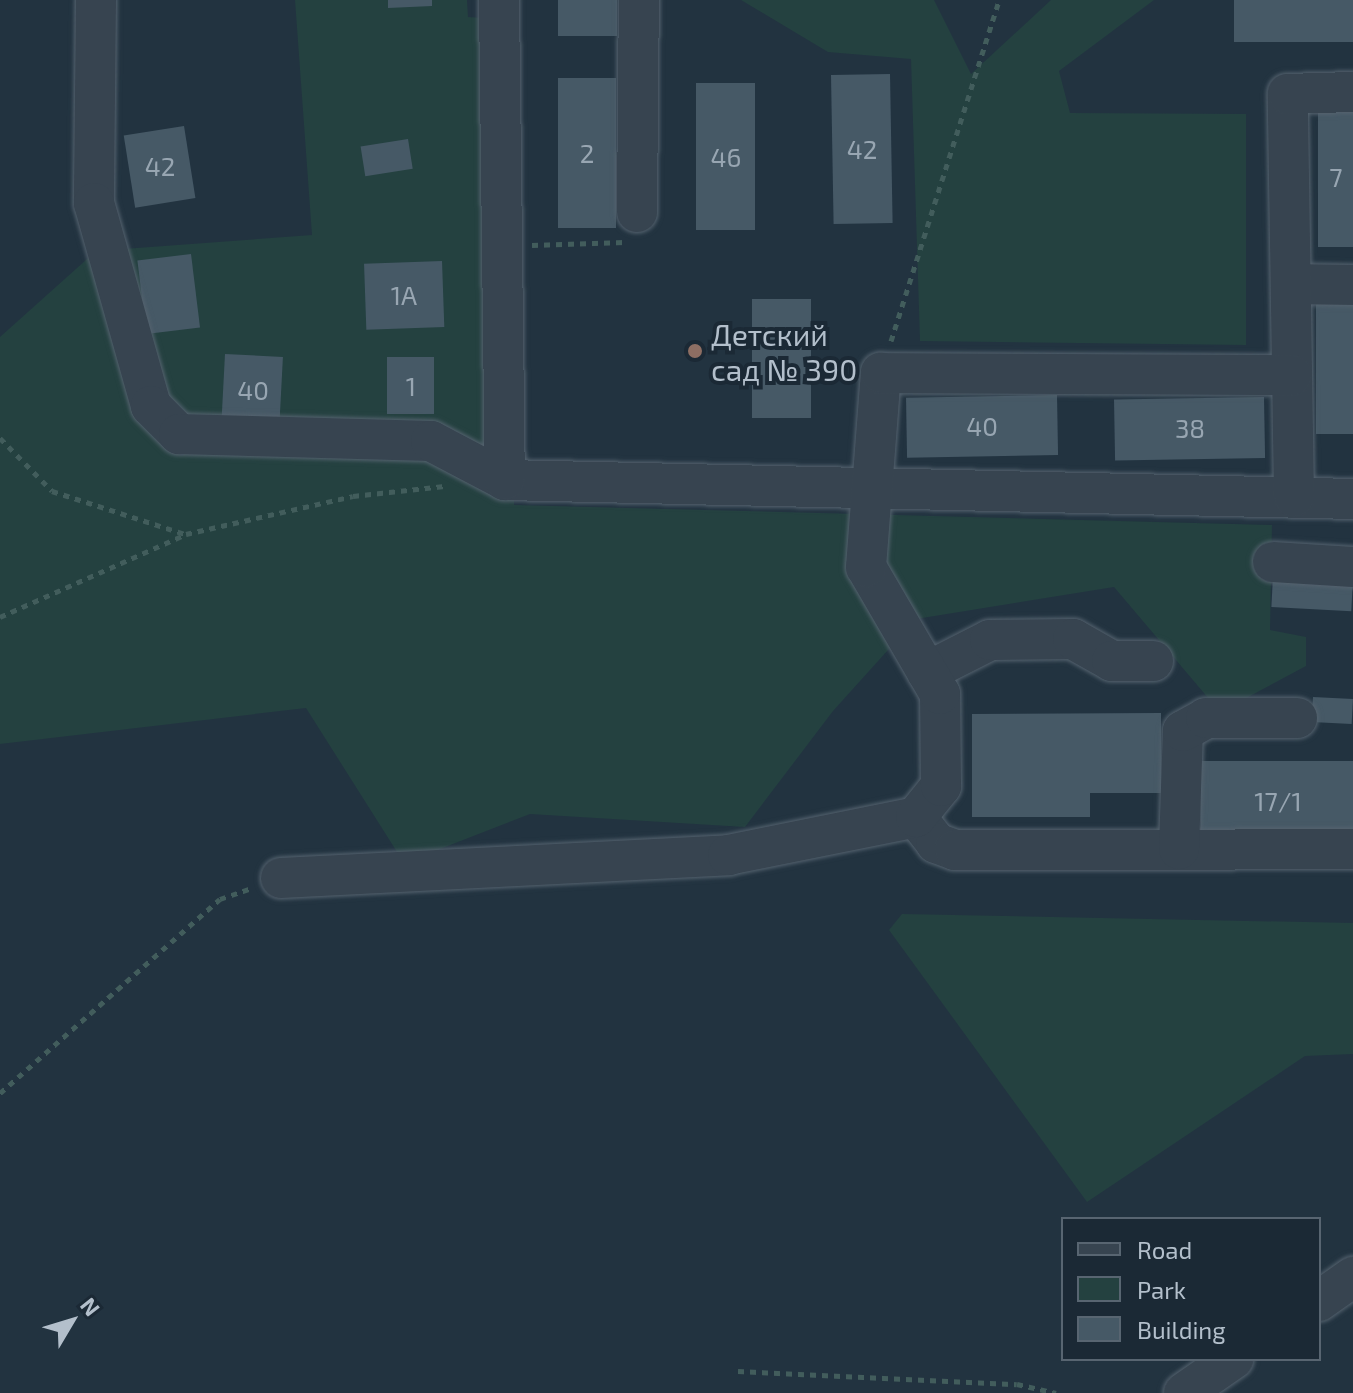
<!DOCTYPE html>
<html>
<head>
<meta charset="utf-8">
<style>
  body { margin:0 }
  #map { position:relative; width:1353px; height:1393px; overflow:hidden; background:#223340; font-family:"Exo 2",sans-serif }
  div>[style] { position:absolute }
  [style*='--x'] { left:calc(var(--x)*1px); top:calc(var(--y)*1px); width:calc(var(--w)*1px); rotate:calc(var(--a)*1deg) }
  .green>* { inset:0; background:#244140 }
  .building>* { inset:0; background:#465966; transform-origin:0 0 }
  .path>* { height:5px; margin-top:-2.5px; transform-origin:0; background:repeating-linear-gradient(90deg,#425d5c 0 6px,transparent 0 12px) }
  .roads { filter:drop-shadow(0 0 2px #54626e) drop-shadow(0 0 2px #54626e) }
  .minor>* { height:40px; margin:-20px; padding:0 20px; transform-origin:20px; border-radius:20px; background:#374450 }
  .dots>* { width:22px; height:22px; translate:-50% -50%; box-sizing:border-box; border:4px solid #1b2935; border-radius:50% }
  span { translate:-50% -50%; white-space:nowrap; text-align:center; line-height:1.15; -webkit-text-stroke:8px #1b2935; paint-order:stroke }
  .number-label { font-size:26px; color:#98a6b2 }
  .number-label span { -webkit-text-stroke-width:0 }
  .poi-label { font-size:30px; color:#b3bfcb }
  .left { translate:0 -50%; text-align:left }
  .legend { position:absolute; left:1061px; top:1217px; width:260px; height:144px; box-sizing:border-box; background:#1b2935; border:2px solid #586571; margin:0; padding:10px 14px; list-style:none; font-size:24px; color:#b3bfcb }
  .legend li { display:flex; align-items:center; gap:16px; height:40px }
  .legend b { width:40px; border:2px solid #586571 }
  .north { position:absolute; left:32px; top:1281px; width:80px; height:80px; -webkit-text-stroke:6px #1b2935; paint-order:stroke; rotate:52deg; font-size:22px; font-weight:700; line-height:32px; text-align:center; color:#b3bfcb }
  .north::after { content:''; display:block; margin:auto; width:28px; height:36px; background:#b3bfcb; clip-path:polygon(50% 0,100% 100%,50% 72%,0 100%) }
</style>
</head>
<body>
<div id="map">
  <div class="green">
    <div style="clip-path:polygon(295px 0,467px 0,468px 17px,516px 20px,514px 505px,1272px 525px,1270px 630px,1306px 637px,1306px 666px,1220px 712px,1114px 587px,916px 619px,833px 711px,745px 827px,530px 814px,404px 863px,306px 708px,0 744px,0 337px,96px 251px,312px 235px)"></div>
    <div style="clip-path:polygon(741px 0,934px 0,971px 74px,1051px 0,1154px 0,1059px 71px,1070px 113px,1246px 114px,1246px 345px,920px 341px,911px 59px,828px 52px)"></div>
    <div style="clip-path:polygon(902px 914px,1353px 923px,1353px 1054px,1305px 1056px,1087px 1202px,889px 930px)"></div>
  </div>
  <div class="building">
    <div style="clip-path:polygon(388px 0,432px 0,432px 6px,388px 8px)"></div>
    <div style="left:558px;top:0;width:59px;height:36px"></div>
    <div style="left:1234px;top:0;width:119px;height:42px"></div>
    <div style="left:890px;top:74px;width:149px;height:59px;rotate:89deg"></div>
    <div style="left:558px;top:78px;width:58px;height:150px"></div>
    <div style="left:696px;top:83px;width:59px;height:147px"></div>
    <div style="left:1318px;top:108px;width:35px;height:139px"></div>
    <div style="left:184px;top:126px;width:73px;height:61px;rotate:81deg"></div>
    <div style="left:408px;top:139px;width:30px;height:48px;rotate:81deg"></div>
    <div style="left:191px;top:254px;width:74px;height:54px;rotate:83deg"></div>
    <div style="left:442px;top:261px;width:66px;height:78px;rotate:88deg"></div>
    <div style="left:1316px;top:292px;width:37px;height:142px"></div>
    <div style="left:752px;top:299px;width:59px;height:119px"></div>
    <div style="left:225px;top:354px;width:58px;height:68px;rotate:3deg"></div>
    <div style="left:387px;top:357px;width:47px;height:57px"></div>
    <div style="left:1057px;top:395px;width:60px;height:151px;rotate:89deg"></div>
    <div style="left:1264px;top:397px;width:61px;height:150px;rotate:89deg"></div>
    <div style="left:1273px;top:576px;width:80px;height:31px;rotate:3deg"></div>
    <div style="left:1313px;top:697px;width:40px;height:25px;rotate:3deg"></div>
    <div style="clip-path:polygon(1161px 713px,1161px 793px,1090px 793px,1090px 817px,972px 817px,972px 714px)"></div>
    <div style="left:1353px;top:761px;width:70px;height:152px;rotate:90deg"></div>
  </div>
  <div class="path">
    <div style="--x:532;--y:245;--w:93;--a:-1.8"></div>
    <div style="--x:891;--y:341;--w:358;--a:-72.4"></div>
    <div style="--x:0;--y:438;--w:74;--a:45.5"></div>
    <div style="--x:52;--y:491;--w:140;--a:17.9"></div>
    <div style="--x:0;--y:617;--w:204;--a:-24"></div>
    <div style="--x:186;--y:534;--w:171;--a:-12.8"></div>
    <div style="--x:353;--y:496;--w:92;--a:-6.3"></div>
    <div style="--x:0;--y:1093;--w:293;--a:-41.4"></div>
    <div style="--x:220;--y:899;--w:34;--a:-19"></div>
    <div style="--x:738;--y:1371;--w:279;--a:2.7"></div>
    <div style="--x:1017;--y:1384;--w:40;--a:13"></div>
  </div>
  <div class="roads">
    <div class="minor">
      <div style="--x:96;--y:0;--w:203;--a:90.6"></div>
      <div style="--x:94;--y:203;--w:211;--a:74.3"></div>
      <div style="--x:151;--y:406;--w:40;--a:45"></div>
      <div style="--x:179;--y:434;--w:252;--a:1.6"></div>
      <div style="--x:431;--y:441;--w:84;--a:27.8"></div>
      <div style="--x:505;--y:480;--w:848;--a:1.28"></div>
      <div style="--x:499;--y:0;--w:480;--a:89.3"></div>
      <div style="--x:637;--y:212;--w:212;--a:-89.5"></div>
      <div style="--x:1291;--y:284;--w:62;--a:0.9"></div>
      <div style="--x:1294;--y:497;--w:403;--a:-90.9"></div>
      <div style="--x:1288;--y:94;--w:65;--a:-1.8"></div>
      <div style="--x:1273;--y:562;--w:80;--a:3.6"></div>
      <div style="--x:927;--y:672;--w:71;--a:-26.9"></div>
      <div style="--x:990;--y:640;--w:83;--a:-0.7"></div>
      <div style="--x:1073;--y:639;--w:45;--a:29.4"></div>
      <div style="--x:1112;--y:661;--w:41;--a:0"></div>
      <div style="--x:916;--y:817;--w:33;--a:52"></div>
      <div style="--x:936;--y:843;--w:20;--a:20"></div>
      <div style="--x:955;--y:850;--w:398;--a:-0.1"></div>
      <div style="--x:1179;--y:849;--w:118;--a:-88.1"></div>
      <div style="--x:1183;--y:731;--w:26;--a:-29"></div>
      <div style="--x:1206;--y:718;--w:91;--a:0"></div>
      <div style="--x:281;--y:878;--w:448;--a:-2.9"></div>
      <div style="--x:728;--y:855;--w:192;--a:-11.4"></div>
      <div style="--x:916;--y:817;--w:40;--a:-51"></div>
      <div style="--x:941;--y:786;--w:92;--a:-90.6"></div>
      <div style="--x:940;--y:694;--w:147;--a:-120.2"></div>
      <div style="--x:866;--y:567;--w:195;--a:-85.6"></div>
      <div style="--x:881;--y:373;--w:411;--a:0.3"></div>
      <div style="--x:1319;--y:1301;--w:42;--a:-35.2"></div>
      <div style="--x:1184;--y:1393;--w:60;--a:-34.8"></div>
    </div>
  </div>
  <div class="dots">
    <div style="left:695px;top:351px;background:#8d6e63"></div>
  </div>
  <div class="number-label">
    <span style="left:862px;top:149px">42</span>
    <span style="left:587px;top:153px">2</span>
    <span style="left:726px;top:157px">46</span>
    <span style="left:160px;top:166px">42</span>
    <span style="left:1336px;top:177px">7</span>
    <span style="left:404px;top:295px">1А</span>
    <span style="left:411px;top:386px">1</span>
    <span style="left:253px;top:390px">40</span>
    <span style="left:982px;top:426px">40</span>
    <span style="left:1190px;top:428px">38</span>
    <span style="left:1278px;top:801px">17/1</span>
  </div>
  <div class="poi-label">
    <span class="left" style="left:711px;top:351px">Детский<br>сад № 390</span>
  </div>
  <ul class="legend">
  <li><b style="height:10px;background:#374450"></b>Road</li>
  <li><b style="height:22px;background:#244140"></b>Park</li>
  <li><b style="height:22px;background:#465966"></b>Building</li>
  </ul>
  <div class="north">N</div>
</div>
</body>
</html>
